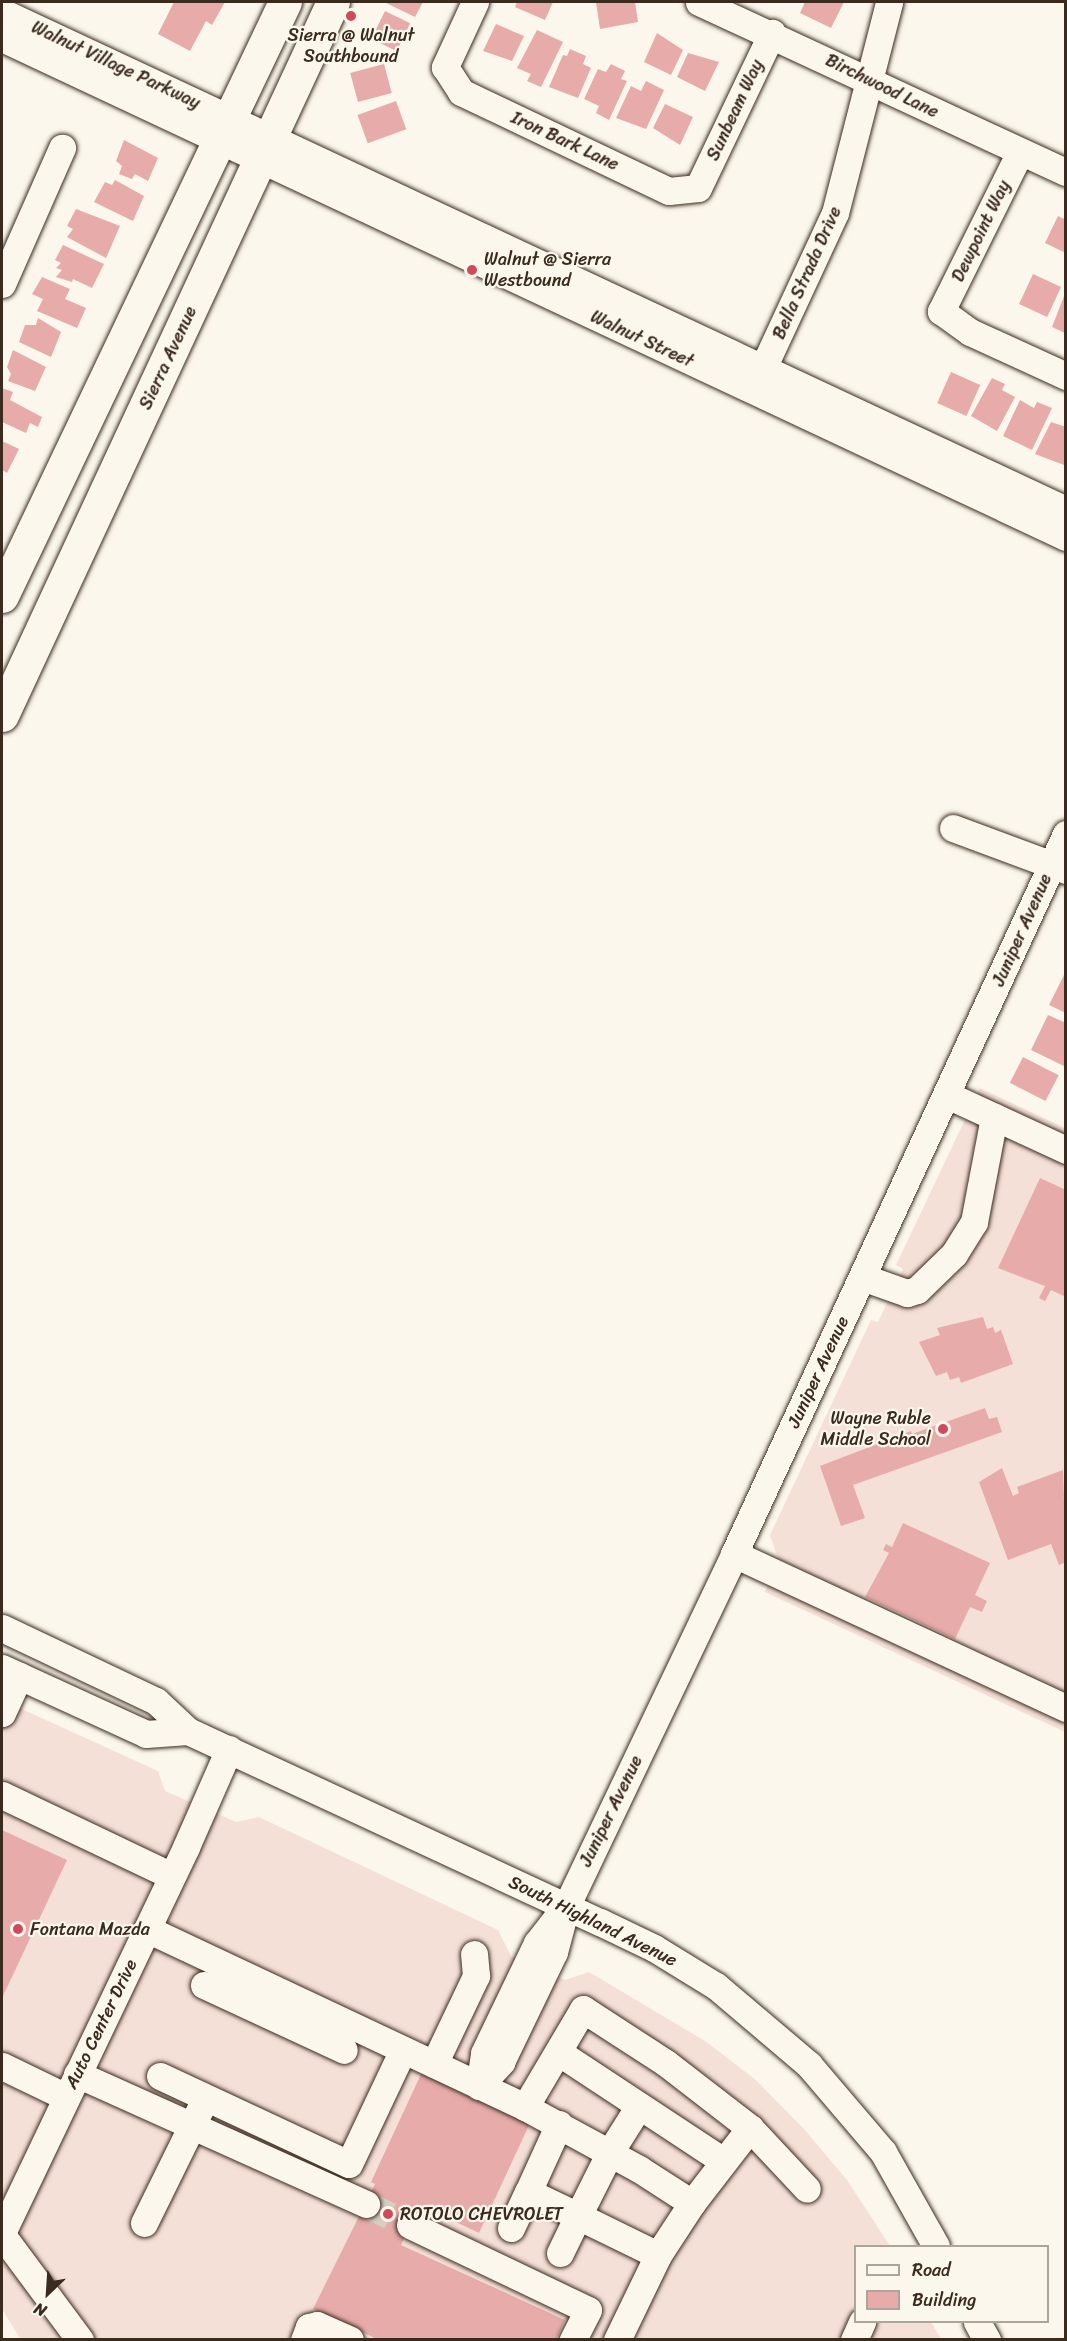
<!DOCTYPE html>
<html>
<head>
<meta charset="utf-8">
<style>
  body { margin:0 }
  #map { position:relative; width:1067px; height:2341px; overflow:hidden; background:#fbf7ec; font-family:Sriracha,sans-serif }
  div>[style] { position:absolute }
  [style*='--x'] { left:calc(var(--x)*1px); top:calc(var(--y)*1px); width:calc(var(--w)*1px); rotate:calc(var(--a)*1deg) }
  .built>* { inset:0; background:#f5e0d8 }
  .building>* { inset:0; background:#e7abaa; transform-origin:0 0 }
  .minor-tunnel>* { height:27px; margin-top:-13.5px; transform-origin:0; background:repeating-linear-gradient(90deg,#d5cec3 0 27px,transparent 0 41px) }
  .roads { filter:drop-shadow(0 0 2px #3b2a1e) drop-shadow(0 0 2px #3b2a1e) }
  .minor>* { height:27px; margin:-13.5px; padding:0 13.5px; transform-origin:13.5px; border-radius:13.5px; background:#fbf7ec }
  .major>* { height:33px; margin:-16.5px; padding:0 16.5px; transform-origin:16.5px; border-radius:16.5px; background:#fbf7ec }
  .dots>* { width:16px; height:16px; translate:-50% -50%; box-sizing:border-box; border:3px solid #fbf7ec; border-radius:50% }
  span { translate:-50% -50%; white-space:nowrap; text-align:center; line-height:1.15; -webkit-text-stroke:4.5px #fbf7ec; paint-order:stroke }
  .poi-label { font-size:18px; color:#3b2a1e }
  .left { translate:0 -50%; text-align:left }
  .right { translate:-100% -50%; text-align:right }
  .street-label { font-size:18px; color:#3b2a1e }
  .frame { position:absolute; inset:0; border:3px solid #3b2a1e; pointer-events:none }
  .legend { position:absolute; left:854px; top:2245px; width:195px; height:78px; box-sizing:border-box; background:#fbf7ec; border:2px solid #aea59a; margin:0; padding:8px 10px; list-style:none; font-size:18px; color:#3b2a1e }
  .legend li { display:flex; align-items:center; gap:12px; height:30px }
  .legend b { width:30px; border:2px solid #aea59a }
  .north { position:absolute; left:18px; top:2263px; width:60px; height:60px; -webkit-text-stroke:4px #fbf7ec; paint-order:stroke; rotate:205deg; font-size:16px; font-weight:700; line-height:24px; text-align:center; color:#3b2a1e }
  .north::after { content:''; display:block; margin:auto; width:21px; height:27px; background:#3b2a1e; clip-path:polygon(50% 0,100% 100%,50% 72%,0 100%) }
</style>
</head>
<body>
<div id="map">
  <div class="built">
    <div style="clip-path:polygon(980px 1088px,1065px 1128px,1065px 1732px,765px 1592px,779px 1562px,770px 1535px,871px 1320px,878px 1322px,903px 1269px,896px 1265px)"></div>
    <div style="clip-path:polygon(2px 1700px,158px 1771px,165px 1791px,236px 1822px,259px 1817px,498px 1930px,511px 1956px,565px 1980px,589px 1972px,705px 2041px,756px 2080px,804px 2129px,847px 2180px,890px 2246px,856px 2246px,856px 2322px,931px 2322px,941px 2339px,21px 2340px,2px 2309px)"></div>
  </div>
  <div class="building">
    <div style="clip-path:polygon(174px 2px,225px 2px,212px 25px,206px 21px,190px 51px,158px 34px)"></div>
    <div style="clip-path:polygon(384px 2px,423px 2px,415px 17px)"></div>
    <div style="clip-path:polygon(517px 2px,553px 2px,545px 20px,515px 7px)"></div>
    <div style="clip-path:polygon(596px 2px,635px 2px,638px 22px,600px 29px)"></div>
    <div style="clip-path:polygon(805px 2px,844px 2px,831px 28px,800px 13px)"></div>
    <div style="left:385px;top:11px;width:28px;height:31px;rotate:26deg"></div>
    <div style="clip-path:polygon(496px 24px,524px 36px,512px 61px,483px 51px)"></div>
    <div style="clip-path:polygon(537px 30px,563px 42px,541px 87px,527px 81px,531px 74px,517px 68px)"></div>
    <div style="clip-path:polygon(657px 33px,683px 50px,671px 75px,644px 62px)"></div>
    <div style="clip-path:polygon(570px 49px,586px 56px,583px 64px,591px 68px,578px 98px,549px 87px,563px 55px,567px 56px)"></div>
    <div style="clip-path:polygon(688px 53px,719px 62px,705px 91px,677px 77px)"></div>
    <div style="left:384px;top:64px;width:30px;height:35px;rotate:75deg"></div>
    <div style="clip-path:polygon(611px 64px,625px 71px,621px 79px,627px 81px,609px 120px,596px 113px,599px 106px,584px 99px,598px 69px,606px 72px)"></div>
    <div style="clip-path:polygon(646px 81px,664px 90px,646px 129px,616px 118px,631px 86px,641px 91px)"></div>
    <div style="left:396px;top:101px;width:30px;height:41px;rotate:70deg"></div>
    <div style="clip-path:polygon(665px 104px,693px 117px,680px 145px,653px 128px)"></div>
    <div style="clip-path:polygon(124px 140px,158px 158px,148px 181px,135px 174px,132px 179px,119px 174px,122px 166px,116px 161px)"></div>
    <div style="clip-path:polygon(115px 180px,144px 196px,133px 221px,94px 202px,105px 182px,112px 185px)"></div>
    <div style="clip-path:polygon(76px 209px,120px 226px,106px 258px,67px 237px,73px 229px,67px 226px)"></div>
    <div style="clip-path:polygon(1058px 216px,1066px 220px,1066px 253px,1045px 243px)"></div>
    <div style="clip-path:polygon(63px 245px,104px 264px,92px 288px,73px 279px,72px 282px,56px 277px,62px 270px,56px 268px,61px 263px,55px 260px)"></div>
    <div style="left:1033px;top:274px;width:31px;height:33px;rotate:25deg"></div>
    <div style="clip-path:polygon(42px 277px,70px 289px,65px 299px,86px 308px,77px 328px,37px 311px,43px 299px,32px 294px)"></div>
    <div style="clip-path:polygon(1066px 291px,1066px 331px,1065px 333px,1052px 327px)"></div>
    <div style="clip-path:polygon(38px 318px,61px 332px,51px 357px,19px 342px,25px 325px,36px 325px)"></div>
    <div style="clip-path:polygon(13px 350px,46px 367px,35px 391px,8px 381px,11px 374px,7px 367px)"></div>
    <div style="left:951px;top:372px;width:32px;height:34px;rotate:24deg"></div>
    <div style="clip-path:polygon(992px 378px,1005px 384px,1002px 390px,1015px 397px,997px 431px,971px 416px)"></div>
    <div style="clip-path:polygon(2px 388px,13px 392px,10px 400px,42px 417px,38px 427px,30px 423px,26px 433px,2px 422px)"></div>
    <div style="clip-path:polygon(1020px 400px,1034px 408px,1037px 402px,1052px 408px,1032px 450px,1003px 436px)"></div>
    <div style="clip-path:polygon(1051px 422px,1066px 427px,1064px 465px,1035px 454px)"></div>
    <div style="clip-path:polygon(2px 441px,19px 449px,7px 473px,2px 470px)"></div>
    <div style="clip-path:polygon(1066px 971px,1066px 1013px,1049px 1005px)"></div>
    <div style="clip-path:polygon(1048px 1015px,1066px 1023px,1066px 1067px,1031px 1050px)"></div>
    <div style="left:1023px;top:1057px;width:40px;height:29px;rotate:27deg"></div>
    <div style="clip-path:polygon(1040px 1178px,1066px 1190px,1066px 1297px,1051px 1290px,1045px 1301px,1039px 1298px,1045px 1286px,998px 1268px)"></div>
    <div style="clip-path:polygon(983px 1317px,987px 1329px,993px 1327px,995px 1333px,1001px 1330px,1013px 1364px,961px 1383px,959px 1377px,950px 1380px,947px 1372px,936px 1376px,919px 1342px,940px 1335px,937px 1328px)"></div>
    <div style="clip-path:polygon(985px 1408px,989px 1419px,997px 1417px,1002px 1432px,853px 1485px,865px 1518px,841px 1526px,820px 1466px,911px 1431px,912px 1434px)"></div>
    <div style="clip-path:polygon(1002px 1468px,1013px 1496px,1019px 1493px,1017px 1487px,1063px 1470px,1066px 1562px,1059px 1565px,1051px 1544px,1008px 1560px,979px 1482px)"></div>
    <div style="clip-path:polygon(903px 1523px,990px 1563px,975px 1595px,987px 1601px,982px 1612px,970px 1607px,955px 1639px,865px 1597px,889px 1553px,883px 1550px,886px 1544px,892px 1547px)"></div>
    <div style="clip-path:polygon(2px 1830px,67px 1860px,2px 1998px)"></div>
    <div style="clip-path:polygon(422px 2072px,530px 2123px,479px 2233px,420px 2205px,401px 2245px,565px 2320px,556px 2340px,379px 2340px,313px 2309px,375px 2184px,371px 2182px)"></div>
  </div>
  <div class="minor-tunnel">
    <div style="--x:366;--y:2204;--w:49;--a:25.5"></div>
  </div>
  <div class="roads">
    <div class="minor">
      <div style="--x:475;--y:2;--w:72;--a:114.8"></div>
      <div style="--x:445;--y:67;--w:30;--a:57"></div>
      <div style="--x:461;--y:92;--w:230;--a:25.5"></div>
      <div style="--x:669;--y:191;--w:29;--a:-6"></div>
      <div style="--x:698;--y:188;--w:172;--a:-64.5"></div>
      <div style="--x:699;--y:2;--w:404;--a:24.9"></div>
      <div style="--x:2;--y:12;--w:1175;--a:25.08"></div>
      <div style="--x:2;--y:38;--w:1175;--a:25.13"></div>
      <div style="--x:1020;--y:152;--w:178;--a:116.4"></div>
      <div style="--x:941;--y:311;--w:36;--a:36"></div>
      <div style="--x:970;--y:332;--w:106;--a:24.6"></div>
      <div style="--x:2;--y:284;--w:149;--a:-66.2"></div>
      <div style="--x:763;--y:368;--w:171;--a:-65.1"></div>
      <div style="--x:835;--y:213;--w:218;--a:-75.6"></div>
      <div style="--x:953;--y:828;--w:121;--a:20.4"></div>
      <div style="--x:947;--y:1095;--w:131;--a:24.8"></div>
      <div style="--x:862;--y:1277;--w:48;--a:19.6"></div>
      <div style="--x:907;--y:1293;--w:10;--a:-17"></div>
      <div style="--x:917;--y:1290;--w:52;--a:-44.2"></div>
      <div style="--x:954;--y:1254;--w:38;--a:-58"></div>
      <div style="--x:974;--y:1222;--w:107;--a:-79.2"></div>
      <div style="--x:734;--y:1554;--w:366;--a:24.9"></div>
      <div style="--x:2;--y:1628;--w:170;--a:25.4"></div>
      <div style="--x:156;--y:1701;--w:44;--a:43.2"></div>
      <div style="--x:188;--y:1731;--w:454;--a:24.9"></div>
      <div style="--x:600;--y:1922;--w:60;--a:25.7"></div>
      <div style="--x:654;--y:1948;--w:73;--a:31.5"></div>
      <div style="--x:716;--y:1986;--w:122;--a:40.3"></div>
      <div style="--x:809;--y:2065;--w:114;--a:49.6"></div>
      <div style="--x:883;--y:2152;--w:108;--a:60.6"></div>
      <div style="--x:2;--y:1668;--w:158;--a:24.6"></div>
      <div style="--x:146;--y:1734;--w:42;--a:-4.1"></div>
      <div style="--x:2;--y:1713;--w:41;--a:-65.3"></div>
      <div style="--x:2;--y:1795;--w:188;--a:25.5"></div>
      <div style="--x:147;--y:1929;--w:418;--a:25.2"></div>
      <div style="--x:525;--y:2107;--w:130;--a:28.5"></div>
      <div style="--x:639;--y:2169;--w:63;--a:32.7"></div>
      <div style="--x:692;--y:2203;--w:95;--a:-52.3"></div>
      <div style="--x:750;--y:2128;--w:106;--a:-142.3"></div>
      <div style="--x:666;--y:2063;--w:99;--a:-147"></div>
      <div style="--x:583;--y:2009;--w:114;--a:120.6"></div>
      <div style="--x:204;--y:1985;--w:154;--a:24.9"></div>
      <div style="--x:558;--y:2052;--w:198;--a:33.4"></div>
      <div style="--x:434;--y:2064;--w:98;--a:-64.5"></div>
      <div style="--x:476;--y:1976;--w:22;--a:-95"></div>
      <div style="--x:2;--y:2066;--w:71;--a:25.8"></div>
      <div style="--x:77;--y:2074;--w:317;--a:24.2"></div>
      <div style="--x:160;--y:2076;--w:208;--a:25"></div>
      <div style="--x:349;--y:2164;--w:126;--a:-64.7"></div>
      <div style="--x:479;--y:2086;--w:33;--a:-47"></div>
      <div style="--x:501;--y:2062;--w:122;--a:-64.3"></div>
      <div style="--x:554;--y:1952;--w:47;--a:-75.1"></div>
      <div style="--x:566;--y:1907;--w:391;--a:-64.5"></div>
      <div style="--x:734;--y:1554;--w:793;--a:-65.25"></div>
      <div style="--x:479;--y:2086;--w:33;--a:-81"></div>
      <div style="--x:484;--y:2053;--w:122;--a:-64.3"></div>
      <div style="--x:537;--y:1943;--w:36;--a:-52"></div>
      <div style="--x:559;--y:2124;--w:75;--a:114.5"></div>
      <div style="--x:528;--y:2192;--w:55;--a:25.6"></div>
      <div style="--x:578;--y:2216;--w:72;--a:-63.4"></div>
      <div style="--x:610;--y:2152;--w:54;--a:-57.8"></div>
      <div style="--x:750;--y:2128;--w:83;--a:46.9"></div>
      <div style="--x:144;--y:2223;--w:127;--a:-63.8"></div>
      <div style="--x:410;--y:2225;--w:197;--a:25.5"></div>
      <div style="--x:588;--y:2310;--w:34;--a:117"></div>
      <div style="--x:511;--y:2228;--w:40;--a:-65"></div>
      <div style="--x:2;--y:2233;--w:428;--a:-64.5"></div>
      <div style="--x:186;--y:1847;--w:107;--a:-66.3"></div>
      <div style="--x:2;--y:2235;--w:131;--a:53.4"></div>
      <div style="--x:560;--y:2253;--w:41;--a:-64.1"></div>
      <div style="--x:578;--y:2216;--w:89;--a:26"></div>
      <div style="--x:977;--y:2322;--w:21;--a:61"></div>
      <div style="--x:304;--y:2340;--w:14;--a:-69"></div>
      <div style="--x:309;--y:2327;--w:8;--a:-14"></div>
      <div style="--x:317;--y:2325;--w:36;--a:24"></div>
      <div style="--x:617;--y:2340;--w:94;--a:-64.2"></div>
      <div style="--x:658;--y:2255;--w:62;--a:-56.8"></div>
      <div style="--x:854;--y:2340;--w:20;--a:-66"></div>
    </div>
    <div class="major">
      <div style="--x:2;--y:596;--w:658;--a:-64.53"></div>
      <div style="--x:2;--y:715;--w:786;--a:-65.1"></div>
    </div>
  </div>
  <div class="dots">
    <div style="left:351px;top:16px;background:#d1495b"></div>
    <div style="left:472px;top:270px;background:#d1495b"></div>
    <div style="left:943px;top:1429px;background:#d1495b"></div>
    <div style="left:18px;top:1929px;background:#d1495b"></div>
    <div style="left:388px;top:2214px;background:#d1495b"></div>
  </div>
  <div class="poi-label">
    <span style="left:351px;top:46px">Sierra @ Walnut<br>Southbound</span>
    <span class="left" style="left:484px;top:270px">Walnut @ Sierra<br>Westbound</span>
    <span class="right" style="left:931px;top:1429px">Wayne Ruble<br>Middle School</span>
    <span class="left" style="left:30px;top:1929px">Fontana Mazda</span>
    <span class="left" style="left:400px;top:2214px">ROTOLO CHEVROLET</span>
  </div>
  <div class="street-label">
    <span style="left:116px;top:65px;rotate:25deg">Walnut Village Parkway</span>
    <span style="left:882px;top:86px;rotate:26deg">Birchwood Lane</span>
    <span style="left:735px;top:110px;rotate:-65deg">Sunbeam Way</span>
    <span style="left:565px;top:141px;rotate:25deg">Iron Bark Lane</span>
    <span style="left:981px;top:231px;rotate:-64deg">Dewpoint Way</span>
    <span style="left:807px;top:273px;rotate:-66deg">Bella Strada Drive</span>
    <span style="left:642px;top:339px;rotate:25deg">Walnut Street</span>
    <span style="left:168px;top:358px;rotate:-65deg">Sierra Avenue</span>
    <span style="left:1022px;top:930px;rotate:-66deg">Juniper Avenue</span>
    <span style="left:818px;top:1372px;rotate:-65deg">Juniper Avenue</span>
    <span style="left:611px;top:1811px;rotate:-64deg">Juniper Avenue</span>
    <span style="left:593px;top:1921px;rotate:26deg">South Highland Avenue</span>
    <span style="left:101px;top:2024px;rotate:-64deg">Auto Center Drive</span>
  </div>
  <div class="frame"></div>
  <ul class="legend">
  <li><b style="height:8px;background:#fbf7ec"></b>Road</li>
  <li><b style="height:16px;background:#e7abaa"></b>Building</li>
  </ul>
  <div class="north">N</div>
</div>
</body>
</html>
